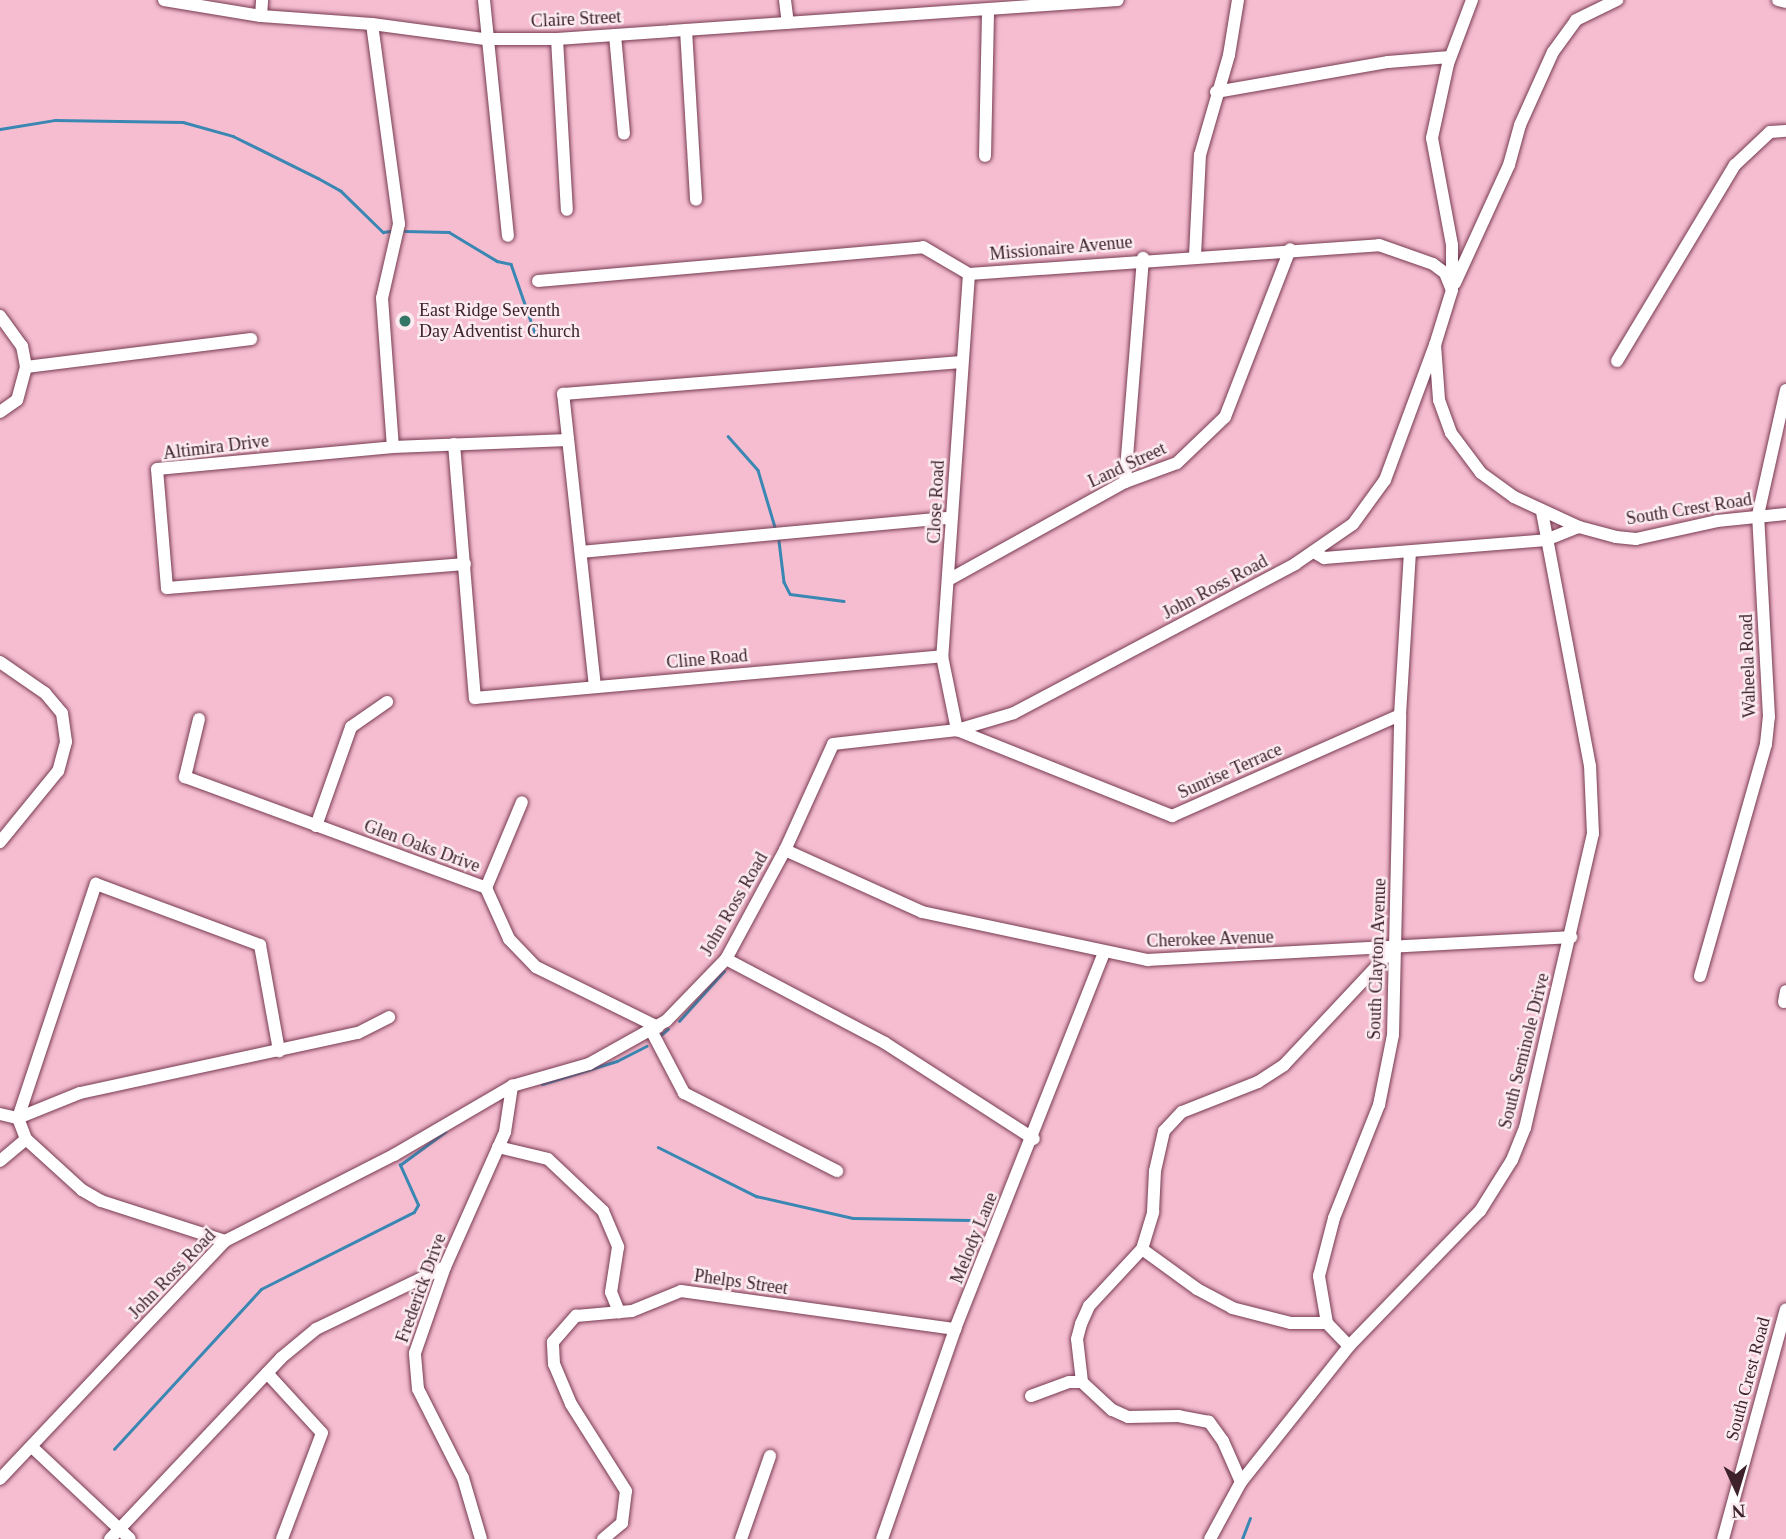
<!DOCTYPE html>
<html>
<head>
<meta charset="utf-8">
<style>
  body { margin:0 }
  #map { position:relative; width:1786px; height:1539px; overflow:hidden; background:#f6bdd0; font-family:Georgia,serif }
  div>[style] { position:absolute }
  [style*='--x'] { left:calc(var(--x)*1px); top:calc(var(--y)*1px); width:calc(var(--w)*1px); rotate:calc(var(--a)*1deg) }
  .stream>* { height:2.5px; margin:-1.25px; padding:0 1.25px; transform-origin:1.25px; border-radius:1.25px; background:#3a87b3 }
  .roads { filter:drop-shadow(0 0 2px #773b53) drop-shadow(0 0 2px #773b53) }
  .minor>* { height:12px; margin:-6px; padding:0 6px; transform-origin:6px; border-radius:6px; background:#fff }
  .dots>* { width:19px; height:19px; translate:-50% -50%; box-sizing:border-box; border:4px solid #fbebf0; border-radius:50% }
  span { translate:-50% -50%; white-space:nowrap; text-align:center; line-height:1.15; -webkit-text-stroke:5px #fbebf0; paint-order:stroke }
  .street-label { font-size:18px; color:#3d222c }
  .poi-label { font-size:18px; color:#3d222c }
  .left { translate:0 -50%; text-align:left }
  .north { position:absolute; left:1702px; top:1455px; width:70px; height:70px; -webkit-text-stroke:5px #fbebf0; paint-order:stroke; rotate:176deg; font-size:19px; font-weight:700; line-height:28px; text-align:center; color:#3d222c }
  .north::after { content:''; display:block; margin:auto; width:24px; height:32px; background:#3d222c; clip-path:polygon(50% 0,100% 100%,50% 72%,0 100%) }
</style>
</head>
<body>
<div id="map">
  <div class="stream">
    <div style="--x:0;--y:129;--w:56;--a:-9.3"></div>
    <div style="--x:55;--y:120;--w:128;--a:0.9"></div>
    <div style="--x:183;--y:122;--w:52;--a:15.6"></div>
    <div style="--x:233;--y:136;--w:95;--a:26.3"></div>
    <div style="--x:318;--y:178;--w:26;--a:29"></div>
    <div style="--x:341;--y:191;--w:59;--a:44.3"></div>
    <div style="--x:383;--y:232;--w:7;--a:-8"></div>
    <div style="--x:405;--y:231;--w:44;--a:1.3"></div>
    <div style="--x:449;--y:232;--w:56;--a:31.1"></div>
    <div style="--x:497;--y:261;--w:14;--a:12"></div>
    <div style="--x:511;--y:264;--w:73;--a:70.8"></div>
    <div style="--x:535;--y:333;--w:23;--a:2"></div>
    <div style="--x:728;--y:436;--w:45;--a:48.6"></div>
    <div style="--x:758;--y:470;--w:59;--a:73.4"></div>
    <div style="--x:779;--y:541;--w:41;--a:83"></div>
    <div style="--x:784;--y:582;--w:13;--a:63"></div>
    <div style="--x:790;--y:594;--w:54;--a:7.4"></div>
    <div style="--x:679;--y:1021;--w:67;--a:-48"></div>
    <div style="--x:661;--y:1035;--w:9;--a:-41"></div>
    <div style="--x:542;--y:1084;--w:78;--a:-17"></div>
    <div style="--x:617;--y:1061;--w:33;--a:-27"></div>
    <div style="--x:658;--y:1147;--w:110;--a:26.6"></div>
    <div style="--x:756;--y:1196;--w:99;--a:12.8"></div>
    <div style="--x:853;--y:1218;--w:117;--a:1"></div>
    <div style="--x:114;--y:1449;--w:217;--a:-47.4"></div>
    <div style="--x:261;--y:1289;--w:171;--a:-26.7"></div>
    <div style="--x:414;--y:1212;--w:8;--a:-60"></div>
    <div style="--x:418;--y:1205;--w:44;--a:-114.2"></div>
    <div style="--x:400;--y:1165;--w:56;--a:-36.3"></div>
    <div style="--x:1242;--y:1539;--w:22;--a:-69"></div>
  </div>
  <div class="roads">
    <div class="minor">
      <div style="--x:164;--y:0;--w:98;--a:9.4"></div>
      <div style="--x:261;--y:16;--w:111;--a:4.1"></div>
      <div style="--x:372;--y:24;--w:114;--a:7.6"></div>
      <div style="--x:485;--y:39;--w:72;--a:0"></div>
      <div style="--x:557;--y:39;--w:562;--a:-3.98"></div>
      <div style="--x:484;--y:0;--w:237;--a:84.2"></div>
      <div style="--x:785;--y:0;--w:23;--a:83"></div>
      <div style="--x:1472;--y:0;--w:68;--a:110.6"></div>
      <div style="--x:1448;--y:64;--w:76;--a:102.2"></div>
      <div style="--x:1432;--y:138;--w:109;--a:79.4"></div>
      <div style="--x:1452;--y:245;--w:45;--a:90"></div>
      <div style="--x:1452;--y:290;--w:58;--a:107.2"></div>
      <div style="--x:1435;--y:345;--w:55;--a:85.8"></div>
      <div style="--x:1439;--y:400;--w:35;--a:70"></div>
      <div style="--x:1451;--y:433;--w:50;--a:53.1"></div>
      <div style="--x:1481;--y:473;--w:41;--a:36"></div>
      <div style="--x:1514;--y:497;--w:72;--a:24.8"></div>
      <div style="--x:1579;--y:527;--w:38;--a:15"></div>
      <div style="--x:1616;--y:537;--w:20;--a:6"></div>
      <div style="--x:1636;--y:539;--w:83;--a:-12.5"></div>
      <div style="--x:1717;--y:521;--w:69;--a:-5.8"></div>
      <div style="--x:1778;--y:0;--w:8;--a:14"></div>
      <div style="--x:261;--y:16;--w:16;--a:-86"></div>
      <div style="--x:372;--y:24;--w:202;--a:82.3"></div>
      <div style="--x:399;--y:224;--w:76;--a:102.9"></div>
      <div style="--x:382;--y:298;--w:149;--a:85.8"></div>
      <div style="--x:686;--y:30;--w:170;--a:86.6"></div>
      <div style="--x:615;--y:35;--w:99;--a:84.8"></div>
      <div style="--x:557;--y:39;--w:171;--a:86.7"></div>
      <div style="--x:1216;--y:92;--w:175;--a:-9.9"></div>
      <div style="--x:1388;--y:62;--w:62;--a:-4.6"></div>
      <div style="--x:985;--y:156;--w:144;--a:-88.8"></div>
      <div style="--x:1195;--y:256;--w:101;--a:-87.2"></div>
      <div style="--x:1200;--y:155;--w:104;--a:-73.8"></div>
      <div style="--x:1229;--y:55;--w:56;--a:-80.7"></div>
      <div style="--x:969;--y:274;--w:383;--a:94"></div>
      <div style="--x:942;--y:656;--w:76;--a:78.5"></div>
      <div style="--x:957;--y:730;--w:232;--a:21.8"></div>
      <div style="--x:1172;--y:816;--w:249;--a:-23.9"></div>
      <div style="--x:538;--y:281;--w:386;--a:-5"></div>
      <div style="--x:923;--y:247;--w:53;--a:30.4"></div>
      <div style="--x:969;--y:274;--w:411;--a:-4"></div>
      <div style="--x:1379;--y:245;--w:57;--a:19.4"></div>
      <div style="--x:1433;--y:264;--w:15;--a:37"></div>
      <div style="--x:1445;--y:273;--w:18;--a:68"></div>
      <div style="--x:1455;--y:283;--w:130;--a:-65.4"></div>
      <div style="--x:1509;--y:165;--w:41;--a:-74.6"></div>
      <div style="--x:1520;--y:125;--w:80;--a:-65.7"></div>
      <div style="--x:1553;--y:52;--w:39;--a:-54"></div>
      <div style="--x:1576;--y:20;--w:46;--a:-26"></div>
      <div style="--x:0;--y:316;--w:37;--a:54"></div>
      <div style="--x:22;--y:346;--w:21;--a:79"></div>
      <div style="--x:26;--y:367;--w:34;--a:105"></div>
      <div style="--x:17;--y:400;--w:21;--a:145"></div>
      <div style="--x:1617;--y:361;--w:229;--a:-59"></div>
      <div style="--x:1735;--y:165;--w:48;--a:-43.3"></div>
      <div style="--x:1770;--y:132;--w:16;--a:-4"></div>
      <div style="--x:26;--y:367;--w:227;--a:-7.1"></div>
      <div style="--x:454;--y:444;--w:255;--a:85.3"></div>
      <div style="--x:475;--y:698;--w:469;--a:-5.1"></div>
      <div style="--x:1125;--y:482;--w:225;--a:-85.4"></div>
      <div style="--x:581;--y:552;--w:372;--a:-5.3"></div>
      <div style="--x:1314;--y:552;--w:12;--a:31"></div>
      <div style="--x:1324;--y:558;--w:223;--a:-4.6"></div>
      <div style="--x:1546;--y:540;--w:35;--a:-22"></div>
      <div style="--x:465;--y:564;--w:299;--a:175.4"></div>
      <div style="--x:167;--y:588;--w:119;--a:-94.8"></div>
      <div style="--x:157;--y:469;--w:237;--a:-5.3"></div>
      <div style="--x:393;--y:447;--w:175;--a:-2.3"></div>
      <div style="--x:950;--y:579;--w:200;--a:-29"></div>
      <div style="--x:1125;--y:482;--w:55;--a:-20.1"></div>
      <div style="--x:1177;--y:463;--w:66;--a:-43.8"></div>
      <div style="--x:1225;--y:417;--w:180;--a:-68.8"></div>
      <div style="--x:0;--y:662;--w:55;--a:34.6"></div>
      <div style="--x:45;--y:693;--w:26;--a:50"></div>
      <div style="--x:62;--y:713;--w:29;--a:82"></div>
      <div style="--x:66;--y:742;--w:30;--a:105"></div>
      <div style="--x:58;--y:771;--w:92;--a:129.2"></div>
      <div style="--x:595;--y:687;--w:295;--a:-96.2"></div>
      <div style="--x:563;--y:394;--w:400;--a:-4.6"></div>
      <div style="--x:199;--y:719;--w:60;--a:103.6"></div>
      <div style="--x:185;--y:777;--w:321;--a:20.2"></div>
      <div style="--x:486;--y:888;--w:56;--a:65.7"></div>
      <div style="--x:509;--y:939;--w:39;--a:46"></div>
      <div style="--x:536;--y:967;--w:136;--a:26.2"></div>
      <div style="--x:316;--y:826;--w:105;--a:-70.5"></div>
      <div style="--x:351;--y:727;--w:44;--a:-34.8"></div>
      <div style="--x:785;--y:850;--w:150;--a:24.3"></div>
      <div style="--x:922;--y:912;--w:231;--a:12"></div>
      <div style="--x:1148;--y:960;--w:424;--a:-3.1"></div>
      <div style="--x:486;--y:888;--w:93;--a:-67.3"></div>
      <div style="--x:726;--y:959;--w:180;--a:27.8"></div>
      <div style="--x:885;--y:1043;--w:177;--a:32.8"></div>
      <div style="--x:1700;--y:976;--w:241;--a:-74.1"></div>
      <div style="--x:1766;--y:744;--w:27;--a:-84"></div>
      <div style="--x:1769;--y:717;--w:202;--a:-93.1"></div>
      <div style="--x:1758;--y:515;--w:128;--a:-77.4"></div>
      <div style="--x:1784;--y:1002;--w:11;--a:-80"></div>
      <div style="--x:652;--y:1032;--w:69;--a:62.3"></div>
      <div style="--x:684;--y:1093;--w:172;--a:27"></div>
      <div style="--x:0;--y:1114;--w:18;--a:13"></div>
      <div style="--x:18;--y:1118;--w:22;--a:69"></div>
      <div style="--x:26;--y:1139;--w:76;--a:42.3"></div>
      <div style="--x:82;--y:1190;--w:22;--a:30"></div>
      <div style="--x:101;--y:1201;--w:130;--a:17.9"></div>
      <div style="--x:18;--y:1118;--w:247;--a:-71.6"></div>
      <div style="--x:96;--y:884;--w:175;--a:20.4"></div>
      <div style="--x:260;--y:945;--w:108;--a:79.8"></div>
      <div style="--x:18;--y:1118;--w:67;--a:-22"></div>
      <div style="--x:80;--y:1093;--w:284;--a:-12.2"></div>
      <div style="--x:358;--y:1033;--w:35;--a:-27"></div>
      <div style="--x:498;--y:1147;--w:51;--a:13.5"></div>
      <div style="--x:548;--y:1159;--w:76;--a:43.4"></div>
      <div style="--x:603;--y:1211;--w:39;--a:67"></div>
      <div style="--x:618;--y:1247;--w:46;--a:98.8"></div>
      <div style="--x:611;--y:1292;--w:22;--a:68"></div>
      <div style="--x:0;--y:1161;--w:34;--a:-40"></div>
      <div style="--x:1142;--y:1249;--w:68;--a:36"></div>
      <div style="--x:1197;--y:1289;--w:40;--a:28"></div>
      <div style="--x:1232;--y:1308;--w:61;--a:14.3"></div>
      <div style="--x:1291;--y:1323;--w:36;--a:0"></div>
      <div style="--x:1349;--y:1346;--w:32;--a:-134"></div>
      <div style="--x:1327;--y:1323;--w:48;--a:-99.7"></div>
      <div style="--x:1319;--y:1276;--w:60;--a:-75.5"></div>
      <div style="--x:1334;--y:1218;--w:122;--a:-68.3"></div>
      <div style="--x:1379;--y:1105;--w:71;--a:-78.7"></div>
      <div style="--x:1393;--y:1035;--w:320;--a:-88.7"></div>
      <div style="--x:1400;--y:715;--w:163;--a:-86.5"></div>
      <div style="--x:267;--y:1373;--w:81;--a:47.5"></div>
      <div style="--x:322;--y:1433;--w:113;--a:110.7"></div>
      <div style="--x:1031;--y:1396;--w:40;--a:-20.2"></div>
      <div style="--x:1069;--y:1382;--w:13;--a:0"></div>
      <div style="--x:32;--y:1447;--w:134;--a:43.2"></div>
      <div style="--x:0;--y:1479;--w:328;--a:-46.6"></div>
      <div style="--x:225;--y:1241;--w:190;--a:-27"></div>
      <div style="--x:394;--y:1155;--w:137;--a:-30.3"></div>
      <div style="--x:512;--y:1086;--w:80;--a:-15.9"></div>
      <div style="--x:589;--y:1064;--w:88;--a:-29.2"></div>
      <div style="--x:666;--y:1021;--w:86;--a:-45.9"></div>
      <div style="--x:726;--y:959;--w:124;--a:-61.6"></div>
      <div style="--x:785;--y:850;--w:116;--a:-65.6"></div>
      <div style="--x:833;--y:744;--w:125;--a:-6.4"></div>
      <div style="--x:957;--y:730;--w:59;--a:-16.6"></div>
      <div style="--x:1014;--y:713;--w:318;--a:-27.9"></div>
      <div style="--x:1295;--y:564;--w:70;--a:-34.6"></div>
      <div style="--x:1353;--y:524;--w:54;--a:-54"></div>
      <div style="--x:1385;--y:480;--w:144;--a:-69.7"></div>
      <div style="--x:1241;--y:1482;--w:45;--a:-113.7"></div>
      <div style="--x:1223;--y:1441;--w:24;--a:-126"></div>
      <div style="--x:1209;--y:1422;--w:31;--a:-169"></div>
      <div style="--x:1179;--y:1416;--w:51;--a:178.9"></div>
      <div style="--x:1128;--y:1417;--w:17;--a:-156"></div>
      <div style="--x:1112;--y:1410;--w:41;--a:-137"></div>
      <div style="--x:1082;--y:1382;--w:43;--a:-96.6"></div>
      <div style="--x:1077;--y:1339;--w:16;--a:-75"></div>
      <div style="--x:1081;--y:1324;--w:20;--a:-66"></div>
      <div style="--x:1089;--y:1306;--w:78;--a:-47.1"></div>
      <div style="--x:1142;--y:1249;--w:39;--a:-73"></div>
      <div style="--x:1153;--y:1212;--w:41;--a:-87.2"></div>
      <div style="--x:1155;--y:1171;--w:41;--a:-77.3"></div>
      <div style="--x:1164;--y:1131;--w:26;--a:-47"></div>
      <div style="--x:1182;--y:1112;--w:82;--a:-21.5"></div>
      <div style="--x:1258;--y:1082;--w:31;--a:-33"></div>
      <div style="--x:1284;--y:1065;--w:162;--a:-46.8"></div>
      <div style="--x:110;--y:1539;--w:249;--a:-46.6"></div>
      <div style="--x:281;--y:1358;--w:45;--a:-39.6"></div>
      <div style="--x:316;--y:1329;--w:143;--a:-25.7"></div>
      <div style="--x:481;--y:1539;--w:64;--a:-106.4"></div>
      <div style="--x:463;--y:1478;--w:100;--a:-116.8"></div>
      <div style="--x:418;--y:1389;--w:36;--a:-95"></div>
      <div style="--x:415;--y:1353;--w:91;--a:-70.8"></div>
      <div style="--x:445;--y:1267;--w:148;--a:-66"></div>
      <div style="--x:505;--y:1132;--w:47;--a:-81.3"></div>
      <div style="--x:603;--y:1539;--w:25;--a:-40"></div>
      <div style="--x:622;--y:1523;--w:32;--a:-83"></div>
      <div style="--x:626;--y:1491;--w:103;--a:-122.3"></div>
      <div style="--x:571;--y:1404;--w:43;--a:-113"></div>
      <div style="--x:554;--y:1364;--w:22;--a:-93"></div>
      <div style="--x:553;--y:1342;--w:35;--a:-49"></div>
      <div style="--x:576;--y:1316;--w:56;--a:-5.1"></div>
      <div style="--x:632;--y:1311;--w:53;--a:-22.2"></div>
      <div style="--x:681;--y:1291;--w:277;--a:7.9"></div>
      <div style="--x:741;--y:1539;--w:88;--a:-70.7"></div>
      <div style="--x:882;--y:1539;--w:222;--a:-70.8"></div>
      <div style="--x:955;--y:1329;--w:404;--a:-68.4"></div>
      <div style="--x:1210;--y:1539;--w:65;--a:-61.5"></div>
      <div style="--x:1241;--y:1482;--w:174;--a:-51.5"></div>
      <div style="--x:1349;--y:1346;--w:188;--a:-45.9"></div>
      <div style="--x:1480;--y:1211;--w:60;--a:-57.9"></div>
      <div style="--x:1512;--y:1160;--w:35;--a:-68"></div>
      <div style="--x:1525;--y:1128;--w:302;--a:-77"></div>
      <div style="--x:1593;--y:834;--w:68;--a:-92.5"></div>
      <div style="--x:1590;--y:766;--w:258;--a:-100.7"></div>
      <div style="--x:1723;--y:1539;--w:238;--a:-74.7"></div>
    </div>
  </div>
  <div class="dots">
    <div style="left:405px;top:321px;background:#337567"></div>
  </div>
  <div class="street-label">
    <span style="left:576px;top:19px;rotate:-3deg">Claire Street</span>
    <span style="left:1061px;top:248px;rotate:-5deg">Missionaire Avenue</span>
    <span style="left:216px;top:447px;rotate:-7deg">Altimira Drive</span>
    <span style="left:1127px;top:465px;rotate:-25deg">Land Street</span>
    <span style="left:936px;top:502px;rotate:-87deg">Close Road</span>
    <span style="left:1689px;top:509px;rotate:-9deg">South Crest Road</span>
    <span style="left:1215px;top:587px;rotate:-28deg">John Ross Road</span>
    <span style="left:707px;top:659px;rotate:-5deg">Cline Road</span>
    <span style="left:1748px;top:666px;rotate:-92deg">Waheela Road</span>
    <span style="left:1230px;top:771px;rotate:-24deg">Sunrise Terrace</span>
    <span style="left:422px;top:846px;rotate:20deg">Glen Oaks Drive</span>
    <span style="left:734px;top:904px;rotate:-60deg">John Ross Road</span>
    <span style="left:1210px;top:939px;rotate:-2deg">Cherokee Avenue</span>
    <span style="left:1377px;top:959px;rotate:-88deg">South Clayton Avenue</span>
    <span style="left:1524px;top:1051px;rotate:-76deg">South Seminole Drive</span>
    <span style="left:974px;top:1238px;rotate:-68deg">Melody Lane</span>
    <span style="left:172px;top:1274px;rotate:-46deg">John Ross Road</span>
    <span style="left:741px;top:1282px;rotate:8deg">Phelps Street</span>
    <span style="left:421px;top:1288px;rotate:-70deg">Frederick Drive</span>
    <span style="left:1748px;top:1379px;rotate:-75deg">South Crest Road</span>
  </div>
  <div class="poi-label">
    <span class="left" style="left:419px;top:321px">East Ridge Seventh<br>Day Adventist Church</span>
  </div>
  <div class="north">N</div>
</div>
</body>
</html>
